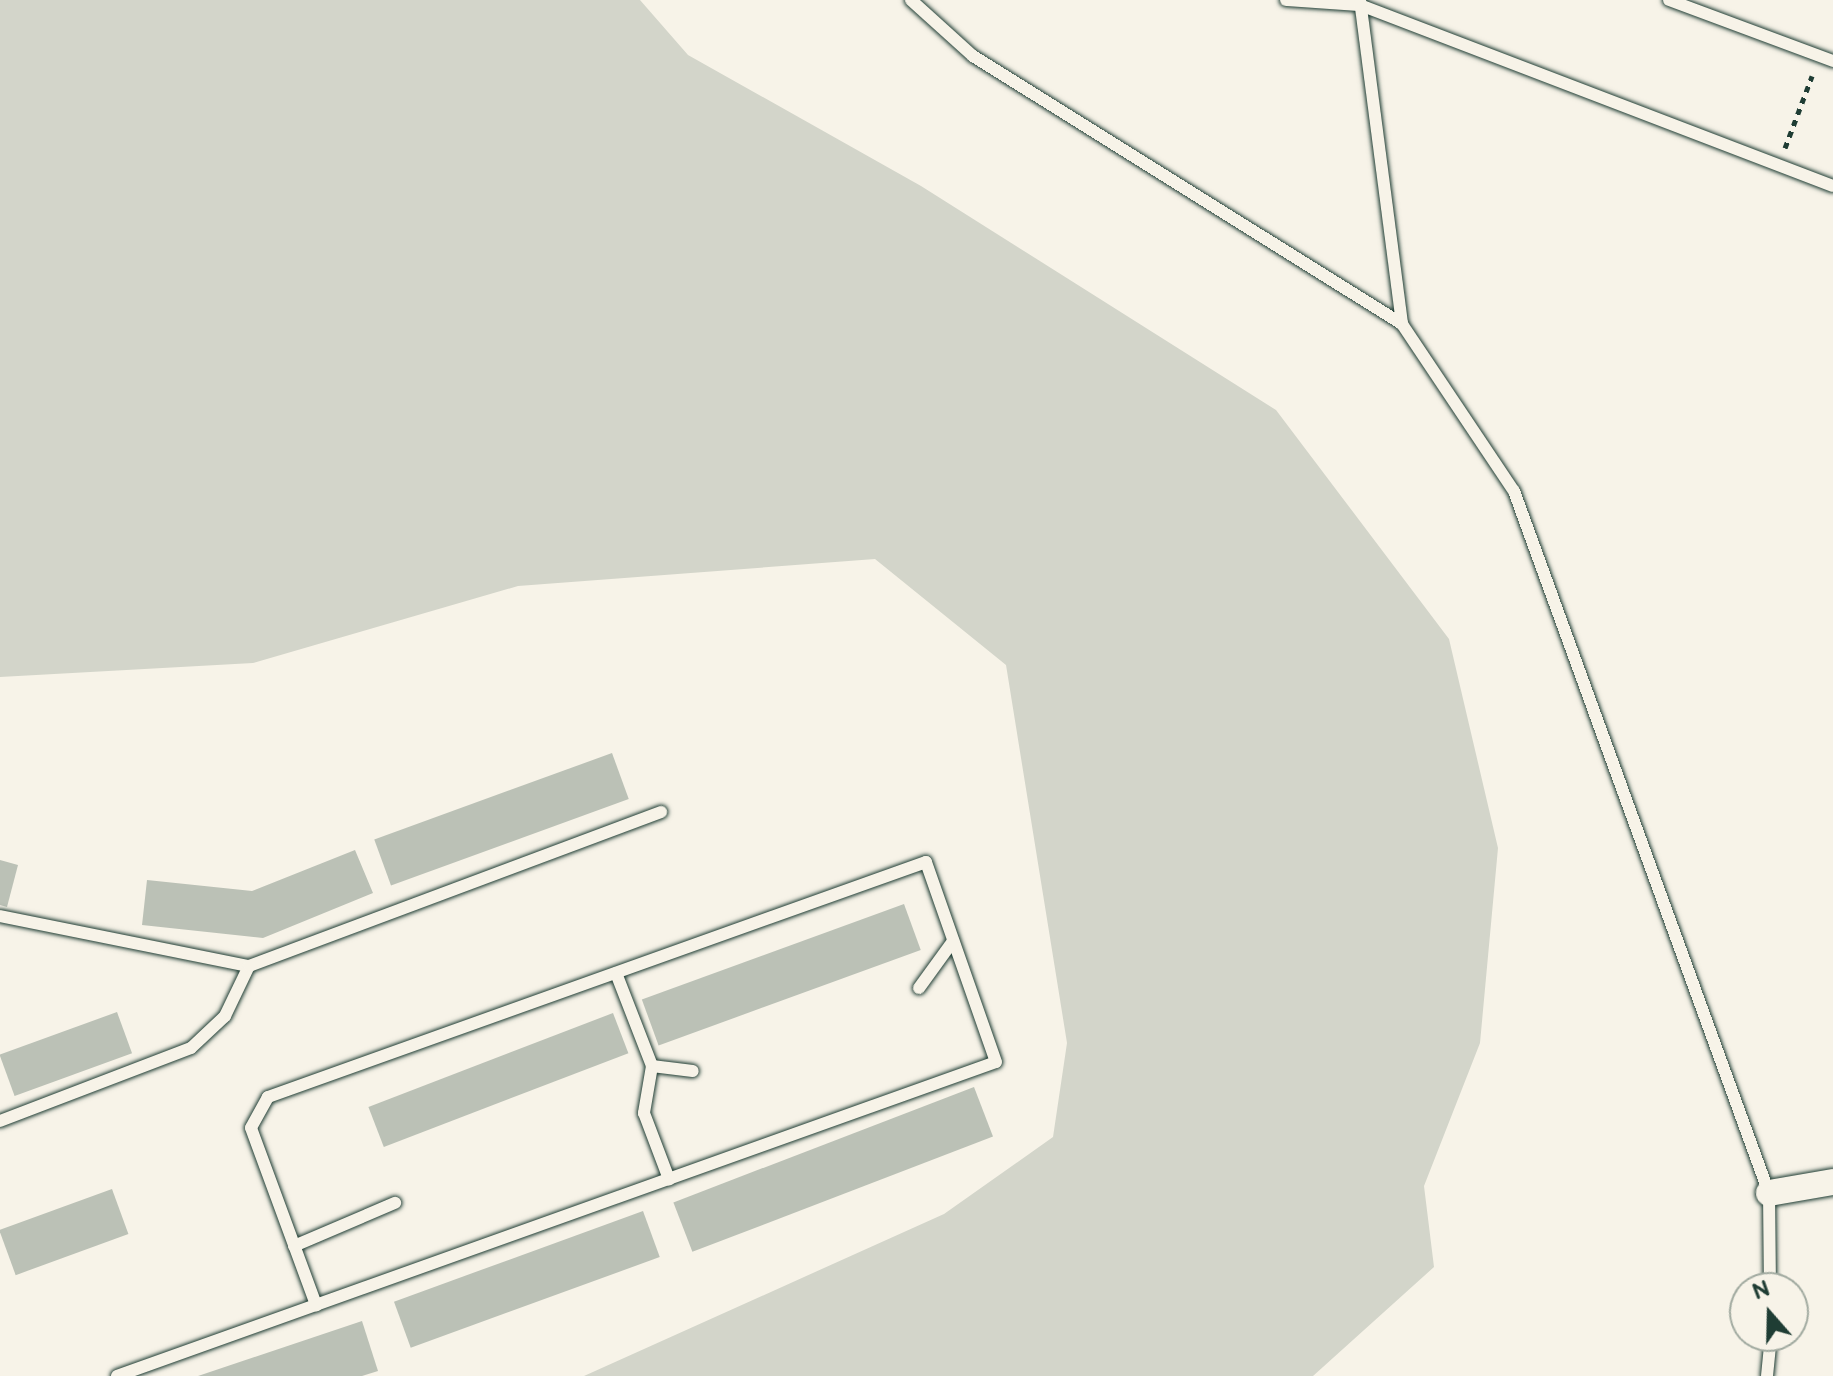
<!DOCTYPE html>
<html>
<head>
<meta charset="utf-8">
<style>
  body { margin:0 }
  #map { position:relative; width:1833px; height:1376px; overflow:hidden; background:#f7f3e8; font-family:"Balsamiq Sans",sans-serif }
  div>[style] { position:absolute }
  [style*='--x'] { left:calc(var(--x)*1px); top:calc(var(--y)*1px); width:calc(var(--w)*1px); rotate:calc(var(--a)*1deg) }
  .green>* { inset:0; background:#d3d5ca }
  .building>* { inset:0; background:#bbc1b6; transform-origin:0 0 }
  .path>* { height:5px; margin-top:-2.5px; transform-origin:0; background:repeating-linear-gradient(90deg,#1f3d34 0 6px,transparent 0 12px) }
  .roads { filter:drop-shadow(0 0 2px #1f3d34) drop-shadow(0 0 2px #1f3d34) }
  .service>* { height:12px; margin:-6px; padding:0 6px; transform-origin:6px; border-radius:6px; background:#f7f3e8 }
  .minor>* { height:26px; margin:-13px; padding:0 13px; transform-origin:13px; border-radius:13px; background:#f7f3e8 }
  span { translate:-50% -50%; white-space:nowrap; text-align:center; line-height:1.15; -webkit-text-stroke:6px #f7f3e8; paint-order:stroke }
  .north { position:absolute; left:1729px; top:1272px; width:80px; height:80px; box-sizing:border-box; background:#f7f3e8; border:2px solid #a1aaa0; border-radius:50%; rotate:340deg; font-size:22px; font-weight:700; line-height:32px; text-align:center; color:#1f3d34 }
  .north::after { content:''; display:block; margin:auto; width:28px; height:36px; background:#1f3d34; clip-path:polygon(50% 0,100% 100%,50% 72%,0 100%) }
</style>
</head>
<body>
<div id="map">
  <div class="green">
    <div style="clip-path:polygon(0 0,640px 0,688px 55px,921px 186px,1276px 410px,1449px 639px,1498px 848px,1480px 1043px,1424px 1186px,1434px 1267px,1313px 1376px,584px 1376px,944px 1214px,1053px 1137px,1067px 1043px,1006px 665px,875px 559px,518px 586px,253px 663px,0 677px)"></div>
  </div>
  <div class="building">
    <div style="left:612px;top:753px;width:49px;height:253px;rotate:70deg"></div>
    <div style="clip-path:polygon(355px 850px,373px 893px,263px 938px,142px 925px,147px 880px,252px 891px)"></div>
    <div style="clip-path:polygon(0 860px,18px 865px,7px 907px,0 905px)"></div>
    <div style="left:904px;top:904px;width:49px;height:279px;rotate:70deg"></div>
    <div style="left:117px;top:1012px;width:44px;height:125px;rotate:70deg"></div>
    <div style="left:613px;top:1013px;width:43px;height:262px;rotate:69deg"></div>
    <div style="left:974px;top:1087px;width:53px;height:322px;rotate:69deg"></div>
    <div style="left:112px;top:1189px;width:48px;height:120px;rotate:70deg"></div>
    <div style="left:643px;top:1211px;width:49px;height:265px;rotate:70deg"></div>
    <div style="clip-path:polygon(362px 1321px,378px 1371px,362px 1376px,198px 1376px)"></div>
  </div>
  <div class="path">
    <div style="--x:1785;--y:148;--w:77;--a:-69.4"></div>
  </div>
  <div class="roads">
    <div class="service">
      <div style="--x:911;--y:0;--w:84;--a:42.1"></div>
      <div style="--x:973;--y:56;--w:506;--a:31.99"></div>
      <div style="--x:1402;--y:324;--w:201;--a:56.2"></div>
      <div style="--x:1514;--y:491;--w:747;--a:70.04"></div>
      <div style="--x:1769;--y:1193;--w:95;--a:89.4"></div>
      <div style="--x:1286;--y:0;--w:74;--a:3.9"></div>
      <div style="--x:1360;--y:5;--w:506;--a:20.94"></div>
      <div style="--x:1360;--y:0;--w:327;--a:82.6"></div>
      <div style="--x:1669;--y:0;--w:175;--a:20.4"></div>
      <div style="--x:0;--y:916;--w:254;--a:11.4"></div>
      <div style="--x:616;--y:973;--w:100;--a:68.8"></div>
      <div style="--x:652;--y:1066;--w:41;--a:7"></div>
      <div style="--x:919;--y:988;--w:58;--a:-54.1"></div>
      <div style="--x:652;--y:1066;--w:48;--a:99.7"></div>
      <div style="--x:644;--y:1113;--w:71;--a:69.3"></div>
      <div style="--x:0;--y:1121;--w:204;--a:-20.9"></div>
      <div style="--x:191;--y:1048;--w:47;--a:-43.3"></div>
      <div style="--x:225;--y:1016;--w:55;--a:-64.4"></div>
      <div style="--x:249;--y:966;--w:440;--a:-20.5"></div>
      <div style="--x:294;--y:1246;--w:110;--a:-23.1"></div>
      <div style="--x:117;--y:1376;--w:933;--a:-19.66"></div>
      <div style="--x:996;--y:1062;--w:212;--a:-109.3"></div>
      <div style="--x:926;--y:862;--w:699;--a:160.35"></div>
      <div style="--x:268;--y:1097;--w:35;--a:119"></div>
      <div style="--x:251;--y:1128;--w:189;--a:69.8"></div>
      <div style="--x:1767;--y:1376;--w:40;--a:-84.3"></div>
    </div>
    <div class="minor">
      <div style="--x:1769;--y:1193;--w:65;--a:-9.8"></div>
    </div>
  </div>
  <div class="north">N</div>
</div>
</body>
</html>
